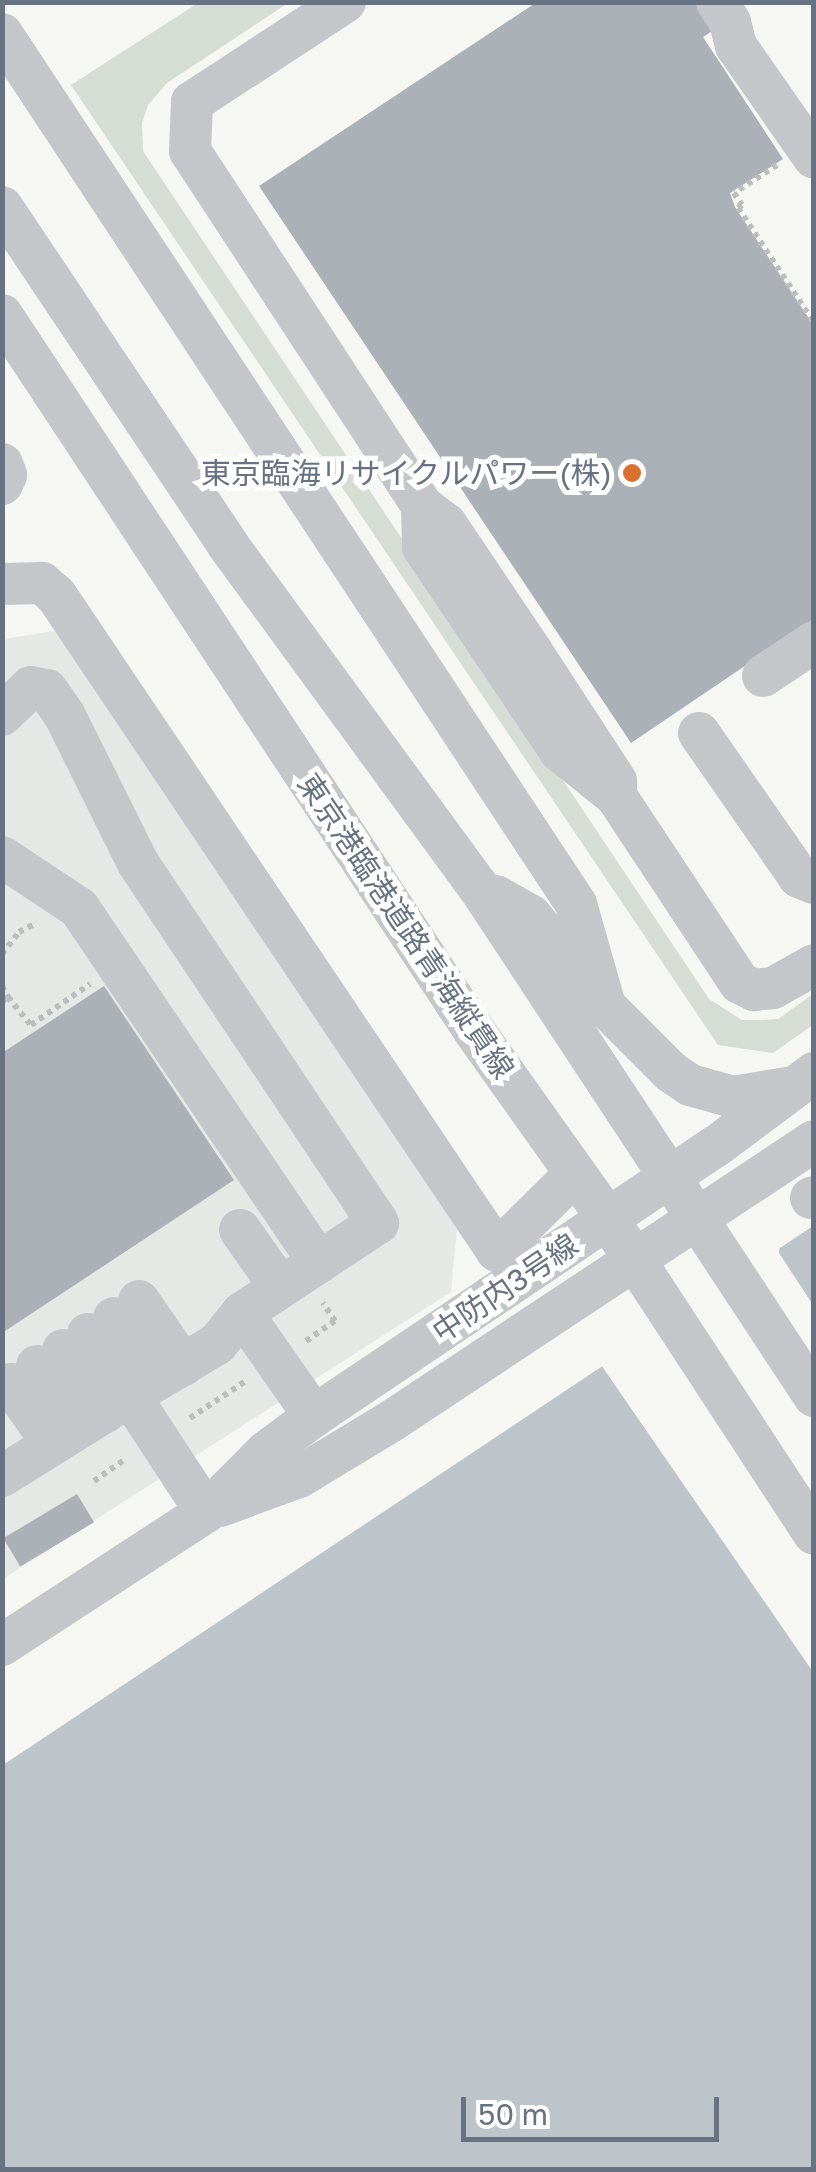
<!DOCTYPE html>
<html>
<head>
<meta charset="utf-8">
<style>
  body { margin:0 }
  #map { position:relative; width:816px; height:2172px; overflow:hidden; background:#f6f6f3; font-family:"Golos Text","Noto Sans JP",sans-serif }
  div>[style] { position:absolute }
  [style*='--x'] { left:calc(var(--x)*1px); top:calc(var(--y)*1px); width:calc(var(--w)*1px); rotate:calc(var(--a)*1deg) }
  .built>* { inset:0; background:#e6e8e6 }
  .green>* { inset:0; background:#d6ddd4 }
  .water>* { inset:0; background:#bdc5ca }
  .pier>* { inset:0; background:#f6f6f3 }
  .building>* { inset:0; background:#abb1b7; transform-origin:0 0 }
  .path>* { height:6px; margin-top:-3px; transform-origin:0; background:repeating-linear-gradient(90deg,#bbbdbf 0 5px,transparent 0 10px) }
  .minor>* { height:42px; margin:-21px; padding:0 21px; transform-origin:21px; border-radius:21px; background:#c4c6ca }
  .dots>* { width:28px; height:28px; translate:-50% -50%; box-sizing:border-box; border:5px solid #fff; border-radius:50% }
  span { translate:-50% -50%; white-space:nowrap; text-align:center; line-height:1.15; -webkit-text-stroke:10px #fff; paint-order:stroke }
  .poi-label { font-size:30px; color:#677282 }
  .right { translate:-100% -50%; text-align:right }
  .street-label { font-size:30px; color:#677282 }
  .frame { position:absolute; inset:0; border:5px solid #677282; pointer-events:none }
  .scale { position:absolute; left:461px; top:2097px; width:258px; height:45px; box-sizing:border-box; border:5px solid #677282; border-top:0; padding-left:12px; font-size:30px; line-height:35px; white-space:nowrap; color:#677282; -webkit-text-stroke:8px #fff; paint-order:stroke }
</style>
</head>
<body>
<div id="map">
  <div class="built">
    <div style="clip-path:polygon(67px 629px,457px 1227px,451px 1292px,3px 1579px,3px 639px)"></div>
  </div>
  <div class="green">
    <div style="clip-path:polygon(198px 3px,288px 3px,167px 83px,148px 105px,142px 123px,143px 151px,709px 999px,742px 1020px,761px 1020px,778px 1019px,813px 994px,813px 1025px,773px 1053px,718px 1045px,71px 85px)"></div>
  </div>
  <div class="water">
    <div style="clip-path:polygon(813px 1226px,813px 2169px,3px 2170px,3px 1765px)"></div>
  </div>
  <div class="pier">
    <div style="clip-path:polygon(780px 1242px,779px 1253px,813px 1305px,813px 1672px,599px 1362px)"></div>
  </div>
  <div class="building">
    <div style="clip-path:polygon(537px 2px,696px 2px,714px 30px,703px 37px,783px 159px,730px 193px,735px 207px,814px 326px,814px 619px,631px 743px,259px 186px)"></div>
    <div style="clip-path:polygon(104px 986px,234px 1180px,2px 1333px,2px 1053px)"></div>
    <div style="left:77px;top:1494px;width:33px;height:86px;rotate:59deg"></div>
  </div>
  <div class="path">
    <div style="--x:777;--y:165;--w:51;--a:146.9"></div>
    <div style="--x:734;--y:193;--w:14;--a:56"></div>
    <div style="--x:742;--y:205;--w:5;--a:143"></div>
    <div style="--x:738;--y:208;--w:138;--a:56.5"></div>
    <div style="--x:2;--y:954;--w:28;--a:-52"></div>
    <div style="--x:19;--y:932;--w:20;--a:-27"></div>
    <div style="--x:2;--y:986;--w:13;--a:61"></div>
    <div style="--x:2;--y:1002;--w:8;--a:-40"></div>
    <div style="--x:8;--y:997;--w:36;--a:51"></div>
    <div style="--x:31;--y:1025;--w:72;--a:-34.8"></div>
    <div style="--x:306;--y:1341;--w:35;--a:-35"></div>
    <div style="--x:335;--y:1321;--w:22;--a:-124"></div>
    <div style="--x:190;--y:1418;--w:67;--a:-33.5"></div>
    <div style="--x:94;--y:1481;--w:39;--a:-35"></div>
  </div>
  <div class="minor">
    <div style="--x:345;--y:2;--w:183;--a:146.8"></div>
    <div style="--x:192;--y:102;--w:49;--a:92.3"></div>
    <div style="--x:190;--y:151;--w:424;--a:56.8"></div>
    <div style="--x:422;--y:506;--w:30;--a:37"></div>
    <div style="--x:446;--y:524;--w:154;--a:56.1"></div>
    <div style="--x:532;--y:652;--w:154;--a:56.9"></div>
    <div style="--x:616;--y:781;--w:15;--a:90"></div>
    <div style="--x:717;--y:2;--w:24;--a:57"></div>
    <div style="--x:730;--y:22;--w:25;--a:76"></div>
    <div style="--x:736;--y:46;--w:136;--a:55.1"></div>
    <div style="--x:2;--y:34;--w:1042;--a:56.58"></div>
    <div style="--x:576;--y:904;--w:106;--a:74.1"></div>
    <div style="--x:2;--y:207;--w:407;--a:56.2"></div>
    <div style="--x:228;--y:545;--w:423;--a:53.8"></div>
    <div style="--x:478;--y:886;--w:611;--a:56.62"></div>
    <div style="--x:2;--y:315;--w:859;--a:56.59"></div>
    <div style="--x:475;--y:1032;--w:229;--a:54.6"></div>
    <div style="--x:608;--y:1219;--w:376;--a:56.8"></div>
    <div style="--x:2;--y:464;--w:12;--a:70"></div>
    <div style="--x:6;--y:475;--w:10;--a:114"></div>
    <div style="--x:422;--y:506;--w:41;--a:88.6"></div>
    <div style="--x:423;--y:547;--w:246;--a:56.1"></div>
    <div style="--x:560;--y:751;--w:72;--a:38.8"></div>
    <div style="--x:616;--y:796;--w:224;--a:56.5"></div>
    <div style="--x:740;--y:983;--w:16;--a:27"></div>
    <div style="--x:754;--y:990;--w:19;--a:-6"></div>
    <div style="--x:773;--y:988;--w:47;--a:-29.3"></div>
    <div style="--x:2;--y:584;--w:40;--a:-1.4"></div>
    <div style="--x:42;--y:583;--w:18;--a:41"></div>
    <div style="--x:56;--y:595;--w:790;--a:56.09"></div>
    <div style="--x:497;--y:1251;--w:110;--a:-44.6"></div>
    <div style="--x:763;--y:676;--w:61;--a:-33.7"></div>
    <div style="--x:2;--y:715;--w:40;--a:-44"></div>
    <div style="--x:31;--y:687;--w:16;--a:11"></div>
    <div style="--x:47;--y:690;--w:29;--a:55"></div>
    <div style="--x:64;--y:714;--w:166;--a:63.6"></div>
    <div style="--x:138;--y:863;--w:433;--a:56.3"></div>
    <div style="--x:378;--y:1223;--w:163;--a:146.5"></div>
    <div style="--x:242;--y:1313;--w:126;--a:55"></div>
    <div style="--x:699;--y:733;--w:175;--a:55.2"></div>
    <div style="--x:799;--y:877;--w:16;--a:22"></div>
    <div style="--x:2;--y:857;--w:92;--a:33.5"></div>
    <div style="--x:79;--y:908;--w:428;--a:55.9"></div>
    <div style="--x:496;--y:896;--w:40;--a:29.7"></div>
    <div style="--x:531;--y:916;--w:117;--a:50.6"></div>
    <div style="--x:605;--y:1006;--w:93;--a:45"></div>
    <div style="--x:671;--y:1072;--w:23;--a:34"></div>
    <div style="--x:690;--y:1085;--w:45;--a:15.6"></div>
    <div style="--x:733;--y:1097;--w:55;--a:-9.5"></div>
    <div style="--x:811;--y:1198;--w:3;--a:-18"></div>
    <div style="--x:240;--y:1230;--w:70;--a:54.9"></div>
    <div style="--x:139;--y:1301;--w:78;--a:55.5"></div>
    <div style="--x:114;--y:1318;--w:75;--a:55.9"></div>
    <div style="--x:63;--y:1350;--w:75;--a:55.9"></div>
    <div style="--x:37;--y:1366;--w:74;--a:56.5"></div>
    <div style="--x:11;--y:1384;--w:73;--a:55"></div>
    <div style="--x:2;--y:1476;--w:151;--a:-32"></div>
    <div style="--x:130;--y:1396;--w:75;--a:-124.1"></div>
    <div style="--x:220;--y:1506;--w:84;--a:-20.2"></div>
    <div style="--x:299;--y:1477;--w:110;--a:-31.2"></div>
    <div style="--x:393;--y:1420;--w:505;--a:-33.53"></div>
    <div style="--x:206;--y:1512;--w:139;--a:-123.2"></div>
    <div style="--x:130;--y:1396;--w:101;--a:-30.9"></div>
    <div style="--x:217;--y:1344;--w:40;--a:-51"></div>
    <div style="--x:2;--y:1645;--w:244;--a:-33.1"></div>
    <div style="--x:206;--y:1512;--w:85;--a:-45"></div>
    <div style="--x:266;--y:1452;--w:60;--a:-36.9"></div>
    <div style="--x:314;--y:1416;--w:483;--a:-33.9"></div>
    <div style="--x:715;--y:1147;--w:124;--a:-36.8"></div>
  </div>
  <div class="dots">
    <div style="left:632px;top:473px;background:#da712f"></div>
  </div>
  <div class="poi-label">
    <span class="right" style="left:612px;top:473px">東京臨海リサイクルパワー(株)</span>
  </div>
  <div class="street-label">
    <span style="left:406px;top:926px;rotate:56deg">東京港臨港道路青海縦貫線</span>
    <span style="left:505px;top:1288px;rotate:-34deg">中防内3号線</span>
  </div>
  <div class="frame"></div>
  <div class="scale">50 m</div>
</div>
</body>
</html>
